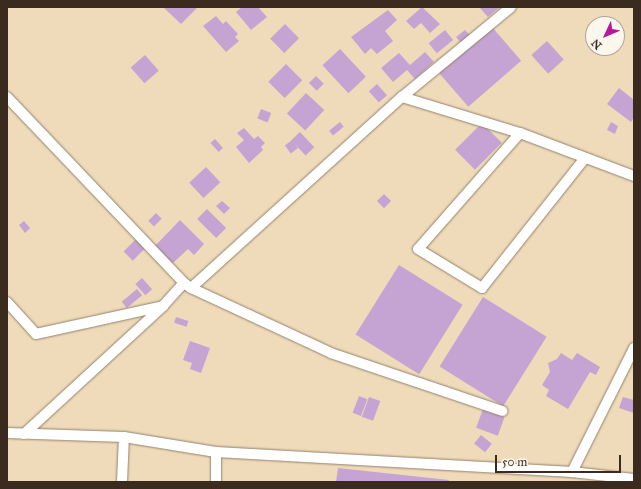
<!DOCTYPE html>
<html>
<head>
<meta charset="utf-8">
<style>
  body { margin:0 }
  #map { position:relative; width:641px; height:489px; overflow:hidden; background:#efdbba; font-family:"IM FELL Great Primer",serif }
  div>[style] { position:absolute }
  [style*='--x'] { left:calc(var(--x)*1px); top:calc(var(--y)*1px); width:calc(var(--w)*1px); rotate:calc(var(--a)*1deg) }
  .building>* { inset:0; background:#c5a4d3; transform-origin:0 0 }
  .roads { filter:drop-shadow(0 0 1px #95826c) drop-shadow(0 0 1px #95826c) }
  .lane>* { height:10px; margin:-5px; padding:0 5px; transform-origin:5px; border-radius:5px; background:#fff }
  span { translate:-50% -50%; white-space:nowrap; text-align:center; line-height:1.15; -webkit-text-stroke:3px #fbf7ec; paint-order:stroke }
  .frame { position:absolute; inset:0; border:8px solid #3b2a1e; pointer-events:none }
  .north { position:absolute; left:585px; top:16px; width:40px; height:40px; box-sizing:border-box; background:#fbf7ec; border:1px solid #aea59a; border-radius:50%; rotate:226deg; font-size:11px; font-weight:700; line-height:16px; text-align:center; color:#3b2a1e }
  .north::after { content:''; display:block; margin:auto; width:14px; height:18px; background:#b5179e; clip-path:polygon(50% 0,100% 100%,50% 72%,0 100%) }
  .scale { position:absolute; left:495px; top:455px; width:126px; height:18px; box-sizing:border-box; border:2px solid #3b2a1e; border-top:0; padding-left:5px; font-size:12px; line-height:14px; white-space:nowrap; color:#3b2a1e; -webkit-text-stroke:3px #fbf7ec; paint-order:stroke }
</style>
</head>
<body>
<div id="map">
  <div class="building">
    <div style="clip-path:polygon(163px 7px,198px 7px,181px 24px)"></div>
    <div style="clip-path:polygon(242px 7px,258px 7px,267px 17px,251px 30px,236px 12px)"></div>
    <div style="clip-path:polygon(422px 7px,440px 24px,430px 33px,421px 23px,414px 29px,406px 21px)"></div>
    <div style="clip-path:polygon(479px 7px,500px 7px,488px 17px)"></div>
    <div style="clip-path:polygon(388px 10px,397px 20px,385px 31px,393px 41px,377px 54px,371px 48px,365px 54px,351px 37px)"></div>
    <div style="clip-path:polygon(216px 16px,223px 24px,226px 21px,238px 34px,235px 37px,239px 41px,226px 52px,203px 26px)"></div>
    <div style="left:285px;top:24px;width:20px;height:21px;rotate:45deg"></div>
    <div style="left:491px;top:26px;width:46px;height:70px;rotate:49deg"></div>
    <div style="left:445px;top:30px;width:13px;height:21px;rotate:51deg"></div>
    <div style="clip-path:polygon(465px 30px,470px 35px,461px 43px,456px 37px)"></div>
    <div style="left:547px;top:41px;width:25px;height:21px;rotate:48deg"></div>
    <div style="left:340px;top:49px;width:38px;height:24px;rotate:47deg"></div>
    <div style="clip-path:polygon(425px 52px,434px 62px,415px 79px,407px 70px,393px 82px,381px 68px,399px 53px,410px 65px)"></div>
    <div style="left:145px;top:55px;width:21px;height:19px;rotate:49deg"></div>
    <div style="left:286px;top:64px;width:23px;height:25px;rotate:45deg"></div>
    <div style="left:316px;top:76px;width:11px;height:10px;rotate:45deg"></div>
    <div style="left:377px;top:84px;width:15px;height:11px;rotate:48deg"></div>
    <div style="clip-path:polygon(619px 88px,634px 100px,634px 117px,631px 122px,607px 104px)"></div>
    <div style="left:306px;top:93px;width:25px;height:28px;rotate:43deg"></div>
    <div style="left:261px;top:109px;width:11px;height:10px;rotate:22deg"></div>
    <div style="left:340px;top:122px;width:6px;height:14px;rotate:51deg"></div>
    <div style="clip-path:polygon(611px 122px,618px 126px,615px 134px,607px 130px)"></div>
    <div style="left:482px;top:123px;width:28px;height:38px;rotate:45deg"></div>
    <div style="clip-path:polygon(244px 128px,254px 139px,258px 136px,265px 143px,261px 147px,263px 150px,249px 163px,236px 147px,244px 140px,237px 133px)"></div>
    <div style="left:300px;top:132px;width:21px;height:12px;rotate:47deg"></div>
    <div style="left:215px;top:139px;width:12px;height:6px;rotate:48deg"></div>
    <div style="left:292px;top:140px;width:10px;height:9px;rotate:53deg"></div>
    <div style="left:206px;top:167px;width:21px;height:23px;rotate:47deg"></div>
    <div style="left:384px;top:194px;width:10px;height:10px;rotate:45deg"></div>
    <div style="clip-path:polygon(222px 201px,230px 208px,224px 214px,216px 206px)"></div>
    <div style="left:207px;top:209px;width:27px;height:14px;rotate:45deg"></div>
    <div style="left:156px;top:213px;width:8px;height:11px;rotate:45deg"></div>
    <div style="clip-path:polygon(180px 220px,204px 244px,194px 255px,188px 249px,172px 264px,154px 247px)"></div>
    <div style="clip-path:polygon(24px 221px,30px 228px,25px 233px,19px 225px)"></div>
    <div style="left:137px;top:238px;width:13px;height:19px;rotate:45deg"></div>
    <div style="left:399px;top:265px;width:75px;height:82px;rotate:32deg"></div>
    <div style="left:142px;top:278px;width:15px;height:9px;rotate:48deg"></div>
    <div style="left:137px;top:289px;width:8px;height:20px;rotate:50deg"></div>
    <div style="left:483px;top:297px;width:75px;height:82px;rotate:32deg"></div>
    <div style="left:176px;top:317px;width:13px;height:6px;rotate:18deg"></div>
    <div style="clip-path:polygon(190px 341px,210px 348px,201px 373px,190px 369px,192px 363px,183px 360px)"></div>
    <div style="clip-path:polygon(561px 353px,572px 360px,577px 353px,600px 367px,596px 375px,590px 372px,568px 409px,546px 396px,549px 390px,542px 385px,550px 372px,548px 363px,557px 359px)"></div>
    <div style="left:359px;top:396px;width:9px;height:18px;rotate:21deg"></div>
    <div style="left:369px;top:397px;width:12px;height:21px;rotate:20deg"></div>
    <div style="clip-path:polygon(623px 397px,634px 400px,634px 413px,619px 408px)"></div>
    <div style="left:483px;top:409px;width:23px;height:20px;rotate:20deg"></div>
    <div style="left:481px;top:435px;width:14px;height:11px;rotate:39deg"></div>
    <div style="clip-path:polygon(338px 468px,449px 480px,448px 482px,336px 482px)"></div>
  </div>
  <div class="roads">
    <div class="lane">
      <div style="--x:7;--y:97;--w:257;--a:46.4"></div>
      <div style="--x:402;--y:97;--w:123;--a:17"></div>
      <div style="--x:520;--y:133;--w:122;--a:20.7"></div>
      <div style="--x:520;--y:133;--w:154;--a:131.3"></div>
      <div style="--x:418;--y:249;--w:75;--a:31.4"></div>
      <div style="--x:482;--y:288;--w:166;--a:-51.6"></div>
      <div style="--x:191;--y:288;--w:154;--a:24.9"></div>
      <div style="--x:331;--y:353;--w:181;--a:18.7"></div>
      <div style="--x:7;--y:302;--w:43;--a:47.8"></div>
      <div style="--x:36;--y:334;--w:130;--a:-12.4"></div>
      <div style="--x:7;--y:433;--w:117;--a:2"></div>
      <div style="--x:124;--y:437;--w:93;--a:9.3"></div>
      <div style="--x:216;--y:452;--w:357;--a:3.2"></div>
      <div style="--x:572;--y:472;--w:62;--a:6.4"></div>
      <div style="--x:24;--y:434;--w:189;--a:-42.6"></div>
      <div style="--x:163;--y:306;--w:31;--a:-48"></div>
      <div style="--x:184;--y:283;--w:9;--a:36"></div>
      <div style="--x:191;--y:288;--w:285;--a:-42.2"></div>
      <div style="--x:402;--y:97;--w:141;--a:-39.5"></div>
      <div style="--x:572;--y:472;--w:139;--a:-63.4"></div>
      <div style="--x:122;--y:482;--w:45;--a:-87.5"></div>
      <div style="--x:216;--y:482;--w:30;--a:-90"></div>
    </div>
  </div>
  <div class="frame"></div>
  <div class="north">N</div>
  <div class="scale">50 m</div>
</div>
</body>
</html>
